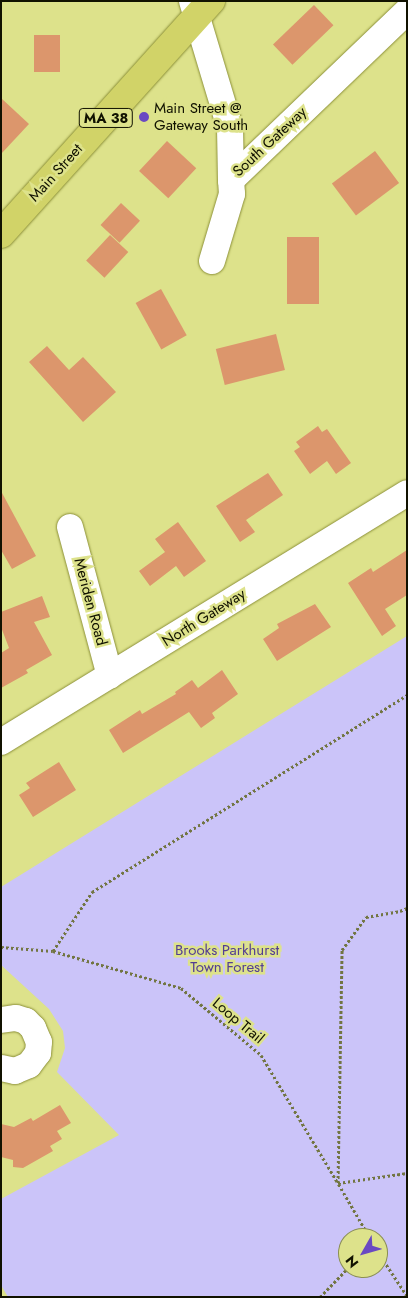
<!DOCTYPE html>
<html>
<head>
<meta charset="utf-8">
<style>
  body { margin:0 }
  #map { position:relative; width:408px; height:1298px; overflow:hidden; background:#dde28b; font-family:Jost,sans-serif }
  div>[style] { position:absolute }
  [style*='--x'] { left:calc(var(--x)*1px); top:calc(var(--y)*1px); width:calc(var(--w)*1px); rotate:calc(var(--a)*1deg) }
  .green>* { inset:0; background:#cbc4f9 }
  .building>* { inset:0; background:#dc966c; transform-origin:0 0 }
  .path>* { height:3px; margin-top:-1.5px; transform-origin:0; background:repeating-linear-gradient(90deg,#727542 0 2.5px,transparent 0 5px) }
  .roads { filter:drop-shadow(0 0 1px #8c9039) drop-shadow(0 0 1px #8c9039) }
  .minor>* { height:26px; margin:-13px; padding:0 13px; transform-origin:13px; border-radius:13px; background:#fff }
  .major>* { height:28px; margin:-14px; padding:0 14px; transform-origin:14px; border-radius:14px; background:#d1d368 }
  .dots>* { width:14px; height:14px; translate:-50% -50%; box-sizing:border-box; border:2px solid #dde28b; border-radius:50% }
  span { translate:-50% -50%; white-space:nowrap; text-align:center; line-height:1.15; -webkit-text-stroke:5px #dde28b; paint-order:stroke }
  .shield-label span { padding:1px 4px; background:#dde28b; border:1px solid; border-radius:4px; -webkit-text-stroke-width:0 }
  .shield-label { font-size:14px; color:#111200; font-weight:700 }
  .poi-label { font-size:15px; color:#111200 }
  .left { translate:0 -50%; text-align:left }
  .street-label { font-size:15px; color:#111200 }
  .park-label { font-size:15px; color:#533e92 }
  .frame { position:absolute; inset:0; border:2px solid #111200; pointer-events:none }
  .north { position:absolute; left:338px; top:1228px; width:50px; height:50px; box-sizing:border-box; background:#dde28b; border:1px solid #8b8f53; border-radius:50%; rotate:232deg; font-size:14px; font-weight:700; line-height:20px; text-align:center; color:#111200 }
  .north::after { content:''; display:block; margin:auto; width:18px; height:22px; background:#6a49c2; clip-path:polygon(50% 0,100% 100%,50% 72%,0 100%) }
</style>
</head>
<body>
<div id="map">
  <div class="green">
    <div style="clip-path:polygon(evenodd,407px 636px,407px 1297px,8px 1297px,1px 1285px,1px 1199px,119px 1135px,57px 1072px,65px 1048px,63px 1031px,49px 1009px,1px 965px,1px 887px,407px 636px,348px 1238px,378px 1238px,378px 1268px,348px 1268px,348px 1238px)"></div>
  </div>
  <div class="building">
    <div style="left:314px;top:5px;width:28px;height:57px;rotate:46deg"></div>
    <div style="left:34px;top:35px;width:26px;height:37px"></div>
    <div style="clip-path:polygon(1px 98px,29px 124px,1px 154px)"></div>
    <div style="left:167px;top:141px;width:40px;height:41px;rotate:43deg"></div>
    <div style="left:375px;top:151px;width:40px;height:54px;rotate:53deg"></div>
    <div style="left:121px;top:203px;width:26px;height:30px;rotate:43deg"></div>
    <div style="left:110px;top:235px;width:25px;height:35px;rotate:43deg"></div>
    <div style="left:287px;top:237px;width:32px;height:67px"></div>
    <div style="left:161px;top:289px;width:53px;height:29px;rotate:61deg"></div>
    <div style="left:276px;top:334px;width:37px;height:62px;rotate:76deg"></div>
    <div style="clip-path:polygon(47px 346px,69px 370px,83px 357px,116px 392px,83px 422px,29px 362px)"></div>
    <div style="clip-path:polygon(318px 426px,322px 432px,327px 429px,351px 463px,336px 474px,327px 461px,310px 474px,294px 451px,300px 447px,296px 442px)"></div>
    <div style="clip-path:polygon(268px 473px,283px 495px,246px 520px,255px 532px,240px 542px,216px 506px)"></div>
    <div style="clip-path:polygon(1px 491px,36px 556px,12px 569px,1px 550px)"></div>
    <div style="clip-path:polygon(178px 522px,206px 561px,184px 577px,176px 566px,150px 586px,139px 571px,165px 552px,155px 539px)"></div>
    <div style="clip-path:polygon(407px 550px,407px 595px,385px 609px,396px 626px,382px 636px,348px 583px,371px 568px,373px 572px)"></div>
    <div style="clip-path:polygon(42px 596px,50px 617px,34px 622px,52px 655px,26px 670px,28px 673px,1px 688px,1px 653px,9px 648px,1px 627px,1px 612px)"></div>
    <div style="clip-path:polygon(315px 604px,331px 627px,277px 661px,263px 639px,279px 628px,277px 624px)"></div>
    <div style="clip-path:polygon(222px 670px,238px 694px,212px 713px,215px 718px,201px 728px,189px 712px,123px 753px,109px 730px,140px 710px,142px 714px,176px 694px,175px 692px,192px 680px,198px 688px)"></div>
    <div style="clip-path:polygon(59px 762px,76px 790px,33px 817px,19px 795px,30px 788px,26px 783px)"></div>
    <div style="clip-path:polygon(60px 1105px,71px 1123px,57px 1131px,62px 1139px,50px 1146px,53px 1151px,23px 1168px,13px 1167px,13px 1160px,1px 1157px,1px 1124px,14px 1127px,31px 1118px,33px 1121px)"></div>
  </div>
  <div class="path">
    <div style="--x:1;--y:947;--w:52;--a:4.4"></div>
    <div style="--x:53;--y:951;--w:133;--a:16.1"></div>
    <div style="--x:181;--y:988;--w:104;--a:39.9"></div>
    <div style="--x:261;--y:1055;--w:149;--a:59"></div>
    <div style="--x:338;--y:1183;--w:70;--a:-8.2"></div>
    <div style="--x:53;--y:951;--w:71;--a:-56.5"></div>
    <div style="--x:92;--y:892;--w:372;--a:-32"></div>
    <div style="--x:370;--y:1238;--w:64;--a:-120.2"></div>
    <div style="--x:338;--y:1183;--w:233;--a:-89"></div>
    <div style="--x:342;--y:950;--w:41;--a:-54"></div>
    <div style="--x:366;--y:917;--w:35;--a:-10"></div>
    <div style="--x:400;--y:911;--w:8;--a:-23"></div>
    <div style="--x:378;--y:1252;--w:53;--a:56.6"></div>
    <div style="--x:320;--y:1297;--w:40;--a:-46"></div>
  </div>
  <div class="roads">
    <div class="minor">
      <div style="--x:192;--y:1;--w:133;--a:73.3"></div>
      <div style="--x:230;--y:128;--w:52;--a:88.9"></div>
      <div style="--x:231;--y:180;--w:244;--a:-43.8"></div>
      <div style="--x:212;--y:261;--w:70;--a:-73.4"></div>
      <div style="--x:232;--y:194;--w:14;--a:-94"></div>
      <div style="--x:70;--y:527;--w:154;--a:75"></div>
      <div style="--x:1;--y:742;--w:476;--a:-31.5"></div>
      <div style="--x:1;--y:1020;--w:15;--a:-8"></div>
      <div style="--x:16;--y:1018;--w:10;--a:17"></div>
      <div style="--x:26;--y:1021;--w:10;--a:45"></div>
      <div style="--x:33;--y:1028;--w:15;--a:67"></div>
      <div style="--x:39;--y:1042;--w:11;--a:95"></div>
      <div style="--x:38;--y:1053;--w:15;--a:127"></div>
      <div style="--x:29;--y:1065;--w:15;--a:157"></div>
      <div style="--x:15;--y:1071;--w:14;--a:-168"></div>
    </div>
    <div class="major">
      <div style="--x:1;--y:234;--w:314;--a:-48"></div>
    </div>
  </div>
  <div class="dots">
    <div style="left:144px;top:117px;background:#6a49c2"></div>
  </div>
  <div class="shield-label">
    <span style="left:106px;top:118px">MA 38</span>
  </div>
  <div class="poi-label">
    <span class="left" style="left:154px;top:117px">Main Street @<br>Gateway South</span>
  </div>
  <div class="street-label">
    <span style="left:270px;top:142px;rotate:-43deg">South Gateway</span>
    <span style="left:56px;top:173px;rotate:-48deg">Main Street</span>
    <span style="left:90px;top:602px;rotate:75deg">Meriden Road</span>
    <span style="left:204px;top:618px;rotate:-32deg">North Gateway</span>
    <span style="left:238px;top:1021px;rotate:40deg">Loop Trail</span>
  </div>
  <div class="park-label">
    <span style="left:227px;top:959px">Brooks Parkhurst<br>Town Forest</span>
  </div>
  <div class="frame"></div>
  <div class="north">N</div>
</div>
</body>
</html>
